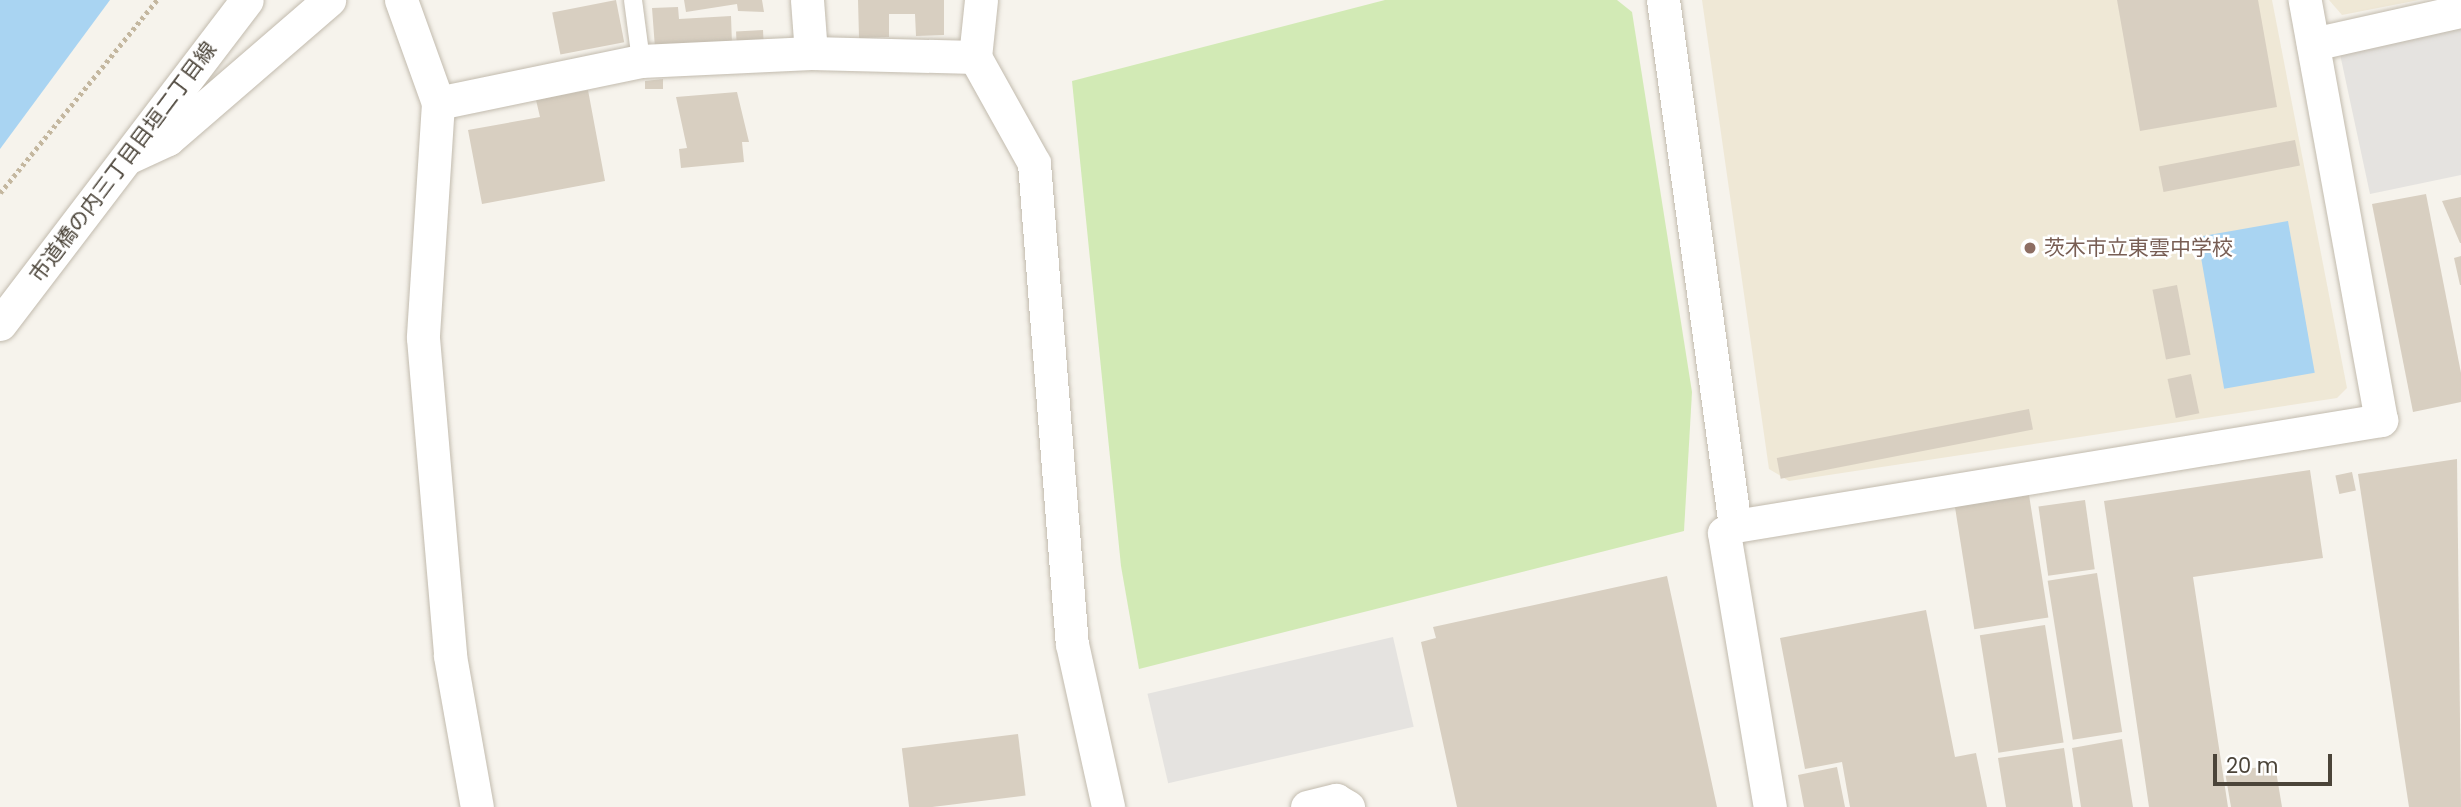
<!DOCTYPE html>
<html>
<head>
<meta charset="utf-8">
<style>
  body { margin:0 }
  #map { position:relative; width:2461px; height:807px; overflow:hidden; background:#f6f3ec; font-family:Poppins,"Noto Sans JP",sans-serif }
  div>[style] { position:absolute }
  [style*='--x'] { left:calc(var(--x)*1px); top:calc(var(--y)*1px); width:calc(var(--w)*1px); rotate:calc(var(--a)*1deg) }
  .education>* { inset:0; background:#efe8d6 }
  .green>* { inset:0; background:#d2eab5 }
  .parking>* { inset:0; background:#e5e3e0; transform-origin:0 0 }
  .water>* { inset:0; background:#a9d4f2; transform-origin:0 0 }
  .building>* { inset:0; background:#d8cfc1; transform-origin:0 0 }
  .path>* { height:4.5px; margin-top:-2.25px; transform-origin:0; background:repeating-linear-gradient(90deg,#c4b79f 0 3.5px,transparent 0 7px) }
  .roads { filter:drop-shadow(0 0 2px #c2bbae) drop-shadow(0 0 2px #c2bbae) }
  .service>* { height:18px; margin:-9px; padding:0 9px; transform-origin:9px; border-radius:9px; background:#fff }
  .minor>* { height:33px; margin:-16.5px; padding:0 16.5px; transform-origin:16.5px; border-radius:16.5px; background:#fff }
  .dots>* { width:19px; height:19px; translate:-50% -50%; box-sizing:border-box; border:4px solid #fff; border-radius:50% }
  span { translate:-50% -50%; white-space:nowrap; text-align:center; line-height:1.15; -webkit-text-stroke:5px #fff; paint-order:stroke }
  .street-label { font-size:21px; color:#4b4439 }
  .education-label { font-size:21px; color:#785e54 }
  .left { translate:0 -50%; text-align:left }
  .scale { position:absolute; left:2213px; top:754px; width:119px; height:32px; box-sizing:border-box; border:4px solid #4b4439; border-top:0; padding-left:9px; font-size:21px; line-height:24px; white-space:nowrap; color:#4b4439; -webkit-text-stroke:5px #fff; paint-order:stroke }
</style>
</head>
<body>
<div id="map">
  <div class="education">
    <div style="clip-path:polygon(1702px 0,2272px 0,2347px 388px,2337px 398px,1789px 481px,1769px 469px)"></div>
    <div style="clip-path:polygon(2329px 0,2419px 0,2342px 15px)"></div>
  </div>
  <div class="green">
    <div style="clip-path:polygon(1385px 0,1617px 0,1632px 12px,1692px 392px,1684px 531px,1139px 669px,1121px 566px,1072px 81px)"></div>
  </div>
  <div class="parking">
    <div style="clip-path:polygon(2461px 28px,2461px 175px,2370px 194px,2340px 54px)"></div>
    <div style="left:1393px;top:637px;width:92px;height:252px;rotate:77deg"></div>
  </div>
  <div class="water">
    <div style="clip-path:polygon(0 0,110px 0,0 149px)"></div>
    <div style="left:2288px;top:221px;width:154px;height:92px;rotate:80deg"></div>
  </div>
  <div class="building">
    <div style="left:616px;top:0;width:43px;height:65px;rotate:79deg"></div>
    <div style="clip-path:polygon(684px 0,762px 0,764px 12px,738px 11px,737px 4px,686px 12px)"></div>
    <div style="clip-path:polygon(858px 0,944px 0,944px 35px,916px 36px,915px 14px,889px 14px,889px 37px,859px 38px)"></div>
    <div style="clip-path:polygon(2117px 0,2258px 0,2277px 107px,2140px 131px)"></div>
    <div style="clip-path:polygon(678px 7px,679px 19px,731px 16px,732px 44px,655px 48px,652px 8px)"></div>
    <div style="left:763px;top:30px;width:17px;height:27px;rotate:87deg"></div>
    <div style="clip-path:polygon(663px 79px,663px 89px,645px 89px,645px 81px)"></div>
    <div style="clip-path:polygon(588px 90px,605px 181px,482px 204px,468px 130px,540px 117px,536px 100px)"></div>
    <div style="clip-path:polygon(737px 92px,749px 142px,742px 142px,744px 162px,681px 168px,679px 149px,687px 148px,676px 97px)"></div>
    <div style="left:2295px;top:140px;width:26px;height:139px;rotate:79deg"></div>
    <div style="clip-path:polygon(2426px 194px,2461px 373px,2461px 402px,2413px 412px,2372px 204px)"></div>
    <div style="clip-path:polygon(2461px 197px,2461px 243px,2460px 243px,2442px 201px)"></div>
    <div style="clip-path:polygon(2461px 256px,2461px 285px,2460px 285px,2454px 258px)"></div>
    <div style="left:2177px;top:285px;width:71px;height:25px;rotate:79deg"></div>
    <div style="left:2191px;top:374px;width:40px;height:24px;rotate:78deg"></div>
    <div style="left:2029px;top:409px;width:21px;height:257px;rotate:79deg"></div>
    <div style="clip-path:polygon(2457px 459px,2461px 807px,2409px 807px,2358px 474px)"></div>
    <div style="clip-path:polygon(2310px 470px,2323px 558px,2193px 577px,2228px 807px,2149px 807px,2104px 501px)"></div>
    <div style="left:2352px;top:472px;width:19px;height:17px;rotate:78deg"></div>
    <div style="left:2029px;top:495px;width:124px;height:75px;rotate:81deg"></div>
    <div style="left:2085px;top:500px;width:70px;height:47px;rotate:82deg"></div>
    <div style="left:2097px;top:573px;width:161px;height:50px;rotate:81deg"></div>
    <div style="clip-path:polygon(1667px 576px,1717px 807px,1457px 807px,1421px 642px,1436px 638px,1433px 627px)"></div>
    <div style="clip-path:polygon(1926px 610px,1955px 757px,1976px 753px,1987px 807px,1850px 807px,1842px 762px,1805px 769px,1780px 638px)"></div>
    <div style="left:2045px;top:625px;width:119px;height:66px;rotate:81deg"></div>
    <div style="left:1018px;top:734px;width:62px;height:117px;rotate:83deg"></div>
    <div style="clip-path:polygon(2122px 739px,2133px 807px,2081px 807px,2072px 748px)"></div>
    <div style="clip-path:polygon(2064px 748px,2073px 807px,2006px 807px,1998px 758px)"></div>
    <div style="clip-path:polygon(2275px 765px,2282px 807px,2231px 807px,2225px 772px)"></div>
    <div style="clip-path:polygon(1837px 767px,1845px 807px,1804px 807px,1798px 775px)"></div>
  </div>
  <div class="path">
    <div style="--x:0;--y:193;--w:249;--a:-50.9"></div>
  </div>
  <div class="roads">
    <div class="service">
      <div style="--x:633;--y:0;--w:62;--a:82.5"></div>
    </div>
    <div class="minor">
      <div style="--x:401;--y:0;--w:109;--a:70.2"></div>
      <div style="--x:438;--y:103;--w:235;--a:93.7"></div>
      <div style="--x:423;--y:338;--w:319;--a:85.1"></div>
      <div style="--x:450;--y:656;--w:153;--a:79.9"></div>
      <div style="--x:807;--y:0;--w:53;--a:85.7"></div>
      <div style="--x:981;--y:0;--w:57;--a:96"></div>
      <div style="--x:975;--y:57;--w:121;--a:60.9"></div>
      <div style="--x:1034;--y:163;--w:482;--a:85.5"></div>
      <div style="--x:1072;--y:644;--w:167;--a:77.5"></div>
      <div style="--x:1663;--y:0;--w:531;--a:82.21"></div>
      <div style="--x:1735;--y:526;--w:655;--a:-9.32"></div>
      <div style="--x:2381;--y:420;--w:427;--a:-100.3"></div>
      <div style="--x:2313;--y:44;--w:152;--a:-12.6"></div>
      <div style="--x:438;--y:103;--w:207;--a:-11.7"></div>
      <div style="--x:641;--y:61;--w:170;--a:-2.7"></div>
      <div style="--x:811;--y:53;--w:164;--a:1.4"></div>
      <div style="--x:129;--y:157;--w:43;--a:-24.8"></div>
      <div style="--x:168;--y:139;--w:213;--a:-40.8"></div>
      <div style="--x:0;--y:324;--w:407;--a:-52.7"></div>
      <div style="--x:1735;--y:526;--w:13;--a:148"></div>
      <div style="--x:1724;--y:533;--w:278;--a:80.5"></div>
      <div style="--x:1307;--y:807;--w:30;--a:-14"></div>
      <div style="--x:1336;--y:800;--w:14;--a:30"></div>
    </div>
  </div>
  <div class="dots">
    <div style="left:2030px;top:248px;background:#8d6e63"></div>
  </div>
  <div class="street-label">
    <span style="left:123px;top:162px;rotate:-53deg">市道橋の内三丁目目垣二丁目線</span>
  </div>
  <div class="education-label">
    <span class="left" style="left:2044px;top:248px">茨木市立東雲中学校</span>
  </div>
  <div class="scale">20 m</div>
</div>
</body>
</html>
